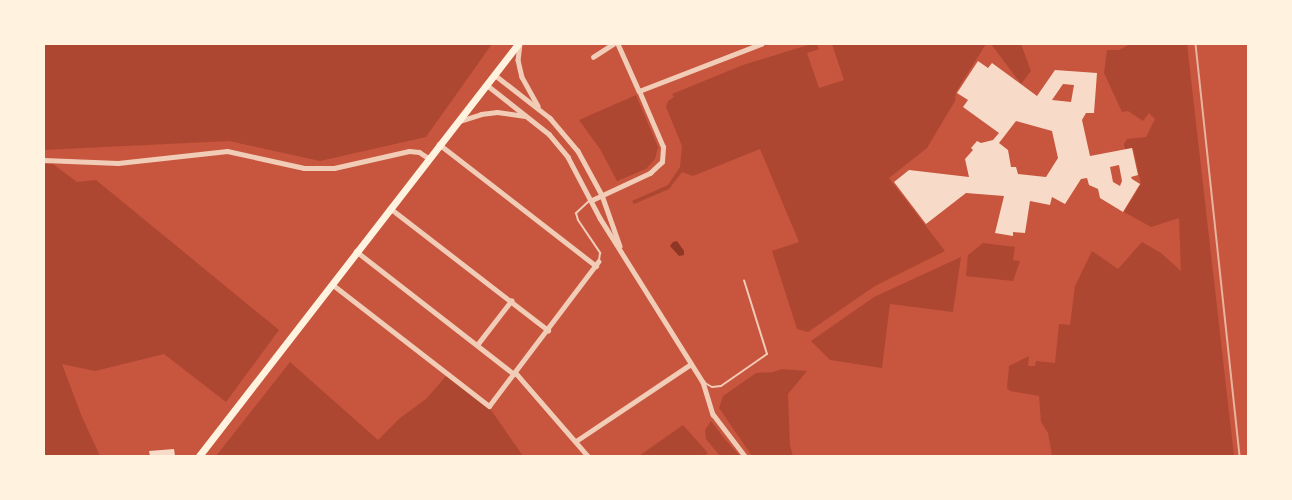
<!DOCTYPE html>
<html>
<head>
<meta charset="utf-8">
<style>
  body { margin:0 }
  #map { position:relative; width:1292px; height:500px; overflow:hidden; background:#c8553d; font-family:Barlow,sans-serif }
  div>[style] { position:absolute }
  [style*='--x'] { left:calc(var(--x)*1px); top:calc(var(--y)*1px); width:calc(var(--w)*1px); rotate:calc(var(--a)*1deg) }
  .green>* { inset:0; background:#ae4732 }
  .water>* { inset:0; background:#8f3625 }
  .building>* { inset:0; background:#f7dbc8 }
  .service>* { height:2px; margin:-1px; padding:0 1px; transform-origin:1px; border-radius:1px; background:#f1ccb7 }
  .minor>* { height:4.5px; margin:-2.25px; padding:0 2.25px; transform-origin:2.25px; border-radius:2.25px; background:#f1ccb7 }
  .tertiary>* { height:5px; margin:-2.5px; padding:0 2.5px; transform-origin:2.5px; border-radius:2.5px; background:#f1ccb7 }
  .primary>* { height:7px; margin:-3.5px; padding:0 3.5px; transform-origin:3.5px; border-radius:3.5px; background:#fff3e0 }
  .tram>* { height:1.5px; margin:-0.75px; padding:0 0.75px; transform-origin:0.75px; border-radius:0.75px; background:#e9b49f }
  span { translate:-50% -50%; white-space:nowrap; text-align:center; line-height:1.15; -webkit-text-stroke:4.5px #fff3e0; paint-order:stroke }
  .frame { position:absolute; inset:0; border:45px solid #fff3e0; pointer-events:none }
</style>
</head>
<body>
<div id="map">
  <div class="green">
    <div style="clip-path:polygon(44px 44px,492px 44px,426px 137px,320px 161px,229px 141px,44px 150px)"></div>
    <div style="clip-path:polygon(811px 44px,817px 44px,819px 49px,807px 53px,819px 88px,844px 80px,832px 44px,986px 44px,956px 92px,955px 101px,927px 148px,889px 178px,945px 251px,875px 286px,808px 332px,797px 329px,772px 251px,799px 242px,760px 149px,693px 176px,682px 172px,669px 189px,634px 204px,632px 201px,668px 185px,680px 167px,682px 146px,666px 107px,668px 101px,674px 97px,672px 94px,743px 65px)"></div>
    <div style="clip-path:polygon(991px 44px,1021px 44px,1031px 71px,1021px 84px)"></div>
    <div style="clip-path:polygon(1130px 44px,1187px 44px,1234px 456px,1052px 456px,1048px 433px,1041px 422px,1039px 396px,1010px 391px,1007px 388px,1009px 366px,1029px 356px,1028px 366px,1035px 366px,1036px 361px,1055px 363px,1059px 324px,1070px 325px,1075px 286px,1092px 251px,1118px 269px,1142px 242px,1161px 253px,1181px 271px,1179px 218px,1151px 227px,1124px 212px,1141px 184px,1133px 148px,1125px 149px,1124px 144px,1127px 139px,1146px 137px,1155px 119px,1149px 113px,1143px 121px,1128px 111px,1122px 112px,1104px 73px,1107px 50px,1119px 50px)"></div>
    <div style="clip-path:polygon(636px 95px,658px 147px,655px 159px,646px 169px,617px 181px,600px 149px,579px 120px)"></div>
    <div style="clip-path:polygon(44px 164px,53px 164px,77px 182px,96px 180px,279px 330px,226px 402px,164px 354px,95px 371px,62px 364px,82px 417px,100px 456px,44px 456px)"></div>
    <div style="clip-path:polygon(983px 243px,1015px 247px,1013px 260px,1020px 261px,1013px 281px,966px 276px,968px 255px)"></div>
    <div style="clip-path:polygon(961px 257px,953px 312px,890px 304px,882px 368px,830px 360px,811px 341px,874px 297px)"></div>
    <div style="clip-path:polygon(290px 362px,378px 440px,400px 418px,426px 399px,447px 375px,491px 410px,523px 456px,216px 456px)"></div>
    <div style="clip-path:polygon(782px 369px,807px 371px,788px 394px,790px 445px,793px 456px,752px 456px,719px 408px,723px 396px,756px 373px,773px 372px)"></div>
    <div style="clip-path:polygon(711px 421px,724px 438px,740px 456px,720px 456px,706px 439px,705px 430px)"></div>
    <div style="clip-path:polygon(683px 425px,708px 453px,703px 456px,639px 456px)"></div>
  </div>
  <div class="water">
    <div style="clip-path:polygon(677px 241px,684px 251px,684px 255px,679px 256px,670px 246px,673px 242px)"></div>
  </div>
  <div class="building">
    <div style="clip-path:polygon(evenodd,978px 61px,988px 68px,992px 63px,1037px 96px,1055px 70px,1097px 73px,1094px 113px,1086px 113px,1082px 120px,1090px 156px,1132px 148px,1138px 175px,1131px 177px,1132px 179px,1140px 184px,1123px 212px,1100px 198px,1098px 189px,1089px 185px,1087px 178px,1081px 179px,1065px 204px,1052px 197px,1050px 205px,1030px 201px,1025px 233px,1013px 232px,1013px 236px,995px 233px,1004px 196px,966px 193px,926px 224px,894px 182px,909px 170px,969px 177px,965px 159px,973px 150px,971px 148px,977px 141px,981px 143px,993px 140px,999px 133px,963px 107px,968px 100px,957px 93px,978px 61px,1063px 84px,1074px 85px,1071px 102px,1052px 100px,1063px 84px,978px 61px,1016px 121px,1052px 131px,1058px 158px,1046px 177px,1018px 174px,1016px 167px,1011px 167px,1008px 150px,999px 143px,1016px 121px,978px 61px,1119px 165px,1122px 181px,1120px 186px,1113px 182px,1110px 167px,1119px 165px)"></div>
    <div style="clip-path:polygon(174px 449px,175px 456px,150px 456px,149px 451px)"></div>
  </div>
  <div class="service">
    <div style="--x:589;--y:201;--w:18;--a:137"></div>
    <div style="--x:576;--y:213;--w:7;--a:74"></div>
    <div style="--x:578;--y:220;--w:40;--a:56"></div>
    <div style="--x:600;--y:253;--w:7;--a:98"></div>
    <div style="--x:705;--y:383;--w:8;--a:30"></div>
    <div style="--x:712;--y:387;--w:9;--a:-6"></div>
    <div style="--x:721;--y:386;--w:56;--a:-34.8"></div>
    <div style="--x:767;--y:354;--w:77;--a:-107.3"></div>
  </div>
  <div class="minor">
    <div style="--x:520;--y:44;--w:16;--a:97"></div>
    <div style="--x:518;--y:60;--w:17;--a:77"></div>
    <div style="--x:522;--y:77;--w:33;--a:61"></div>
    <div style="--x:618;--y:44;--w:51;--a:65.9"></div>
    <div style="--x:593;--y:57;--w:24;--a:-33"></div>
    <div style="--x:495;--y:75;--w:70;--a:38"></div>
    <div style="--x:550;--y:118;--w:43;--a:49.7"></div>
    <div style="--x:578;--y:151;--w:50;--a:61.4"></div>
    <div style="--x:602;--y:195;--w:54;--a:70.6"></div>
    <div style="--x:487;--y:85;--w:79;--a:38.3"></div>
    <div style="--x:549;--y:134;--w:30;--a:50"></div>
    <div style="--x:568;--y:157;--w:69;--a:62.3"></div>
    <div style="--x:600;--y:218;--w:194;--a:57.9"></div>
    <div style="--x:703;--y:382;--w:34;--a:73"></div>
    <div style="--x:713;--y:414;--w:53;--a:52.7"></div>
    <div style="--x:460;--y:121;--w:22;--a:-18"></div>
    <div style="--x:481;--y:114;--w:16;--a:-7"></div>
    <div style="--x:497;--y:112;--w:28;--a:8"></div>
    <div style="--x:439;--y:144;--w:199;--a:37.8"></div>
    <div style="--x:592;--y:200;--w:64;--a:-25"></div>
    <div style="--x:650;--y:173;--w:16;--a:-43"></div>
    <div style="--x:662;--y:162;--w:15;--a:-86"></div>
    <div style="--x:663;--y:147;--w:61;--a:-113.2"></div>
    <div style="--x:639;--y:91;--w:131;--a:-21.1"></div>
    <div style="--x:390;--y:208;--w:200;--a:37.7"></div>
    <div style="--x:356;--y:251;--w:200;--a:37.9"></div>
    <div style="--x:332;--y:284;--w:199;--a:37.8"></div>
    <div style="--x:489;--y:406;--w:181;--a:-52.9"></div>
    <div style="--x:477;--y:345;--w:56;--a:-52.3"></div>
    <div style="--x:515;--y:372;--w:111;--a:49"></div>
    <div style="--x:576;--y:441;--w:138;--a:-33.8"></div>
  </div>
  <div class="tertiary">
    <div style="--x:44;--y:160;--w:74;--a:2.3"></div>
    <div style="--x:118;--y:163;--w:110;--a:-6.3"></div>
    <div style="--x:227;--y:151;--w:79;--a:12.4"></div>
    <div style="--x:304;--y:168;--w:30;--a:0"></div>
    <div style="--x:334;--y:168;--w:77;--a:-12.8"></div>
    <div style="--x:409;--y:151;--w:10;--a:6"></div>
    <div style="--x:419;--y:152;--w:11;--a:34"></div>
  </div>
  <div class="primary">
    <div style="--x:199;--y:456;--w:521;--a:-52.25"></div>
  </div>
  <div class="tram">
    <div style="--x:1196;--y:44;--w:414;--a:83.9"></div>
  </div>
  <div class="frame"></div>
</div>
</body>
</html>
